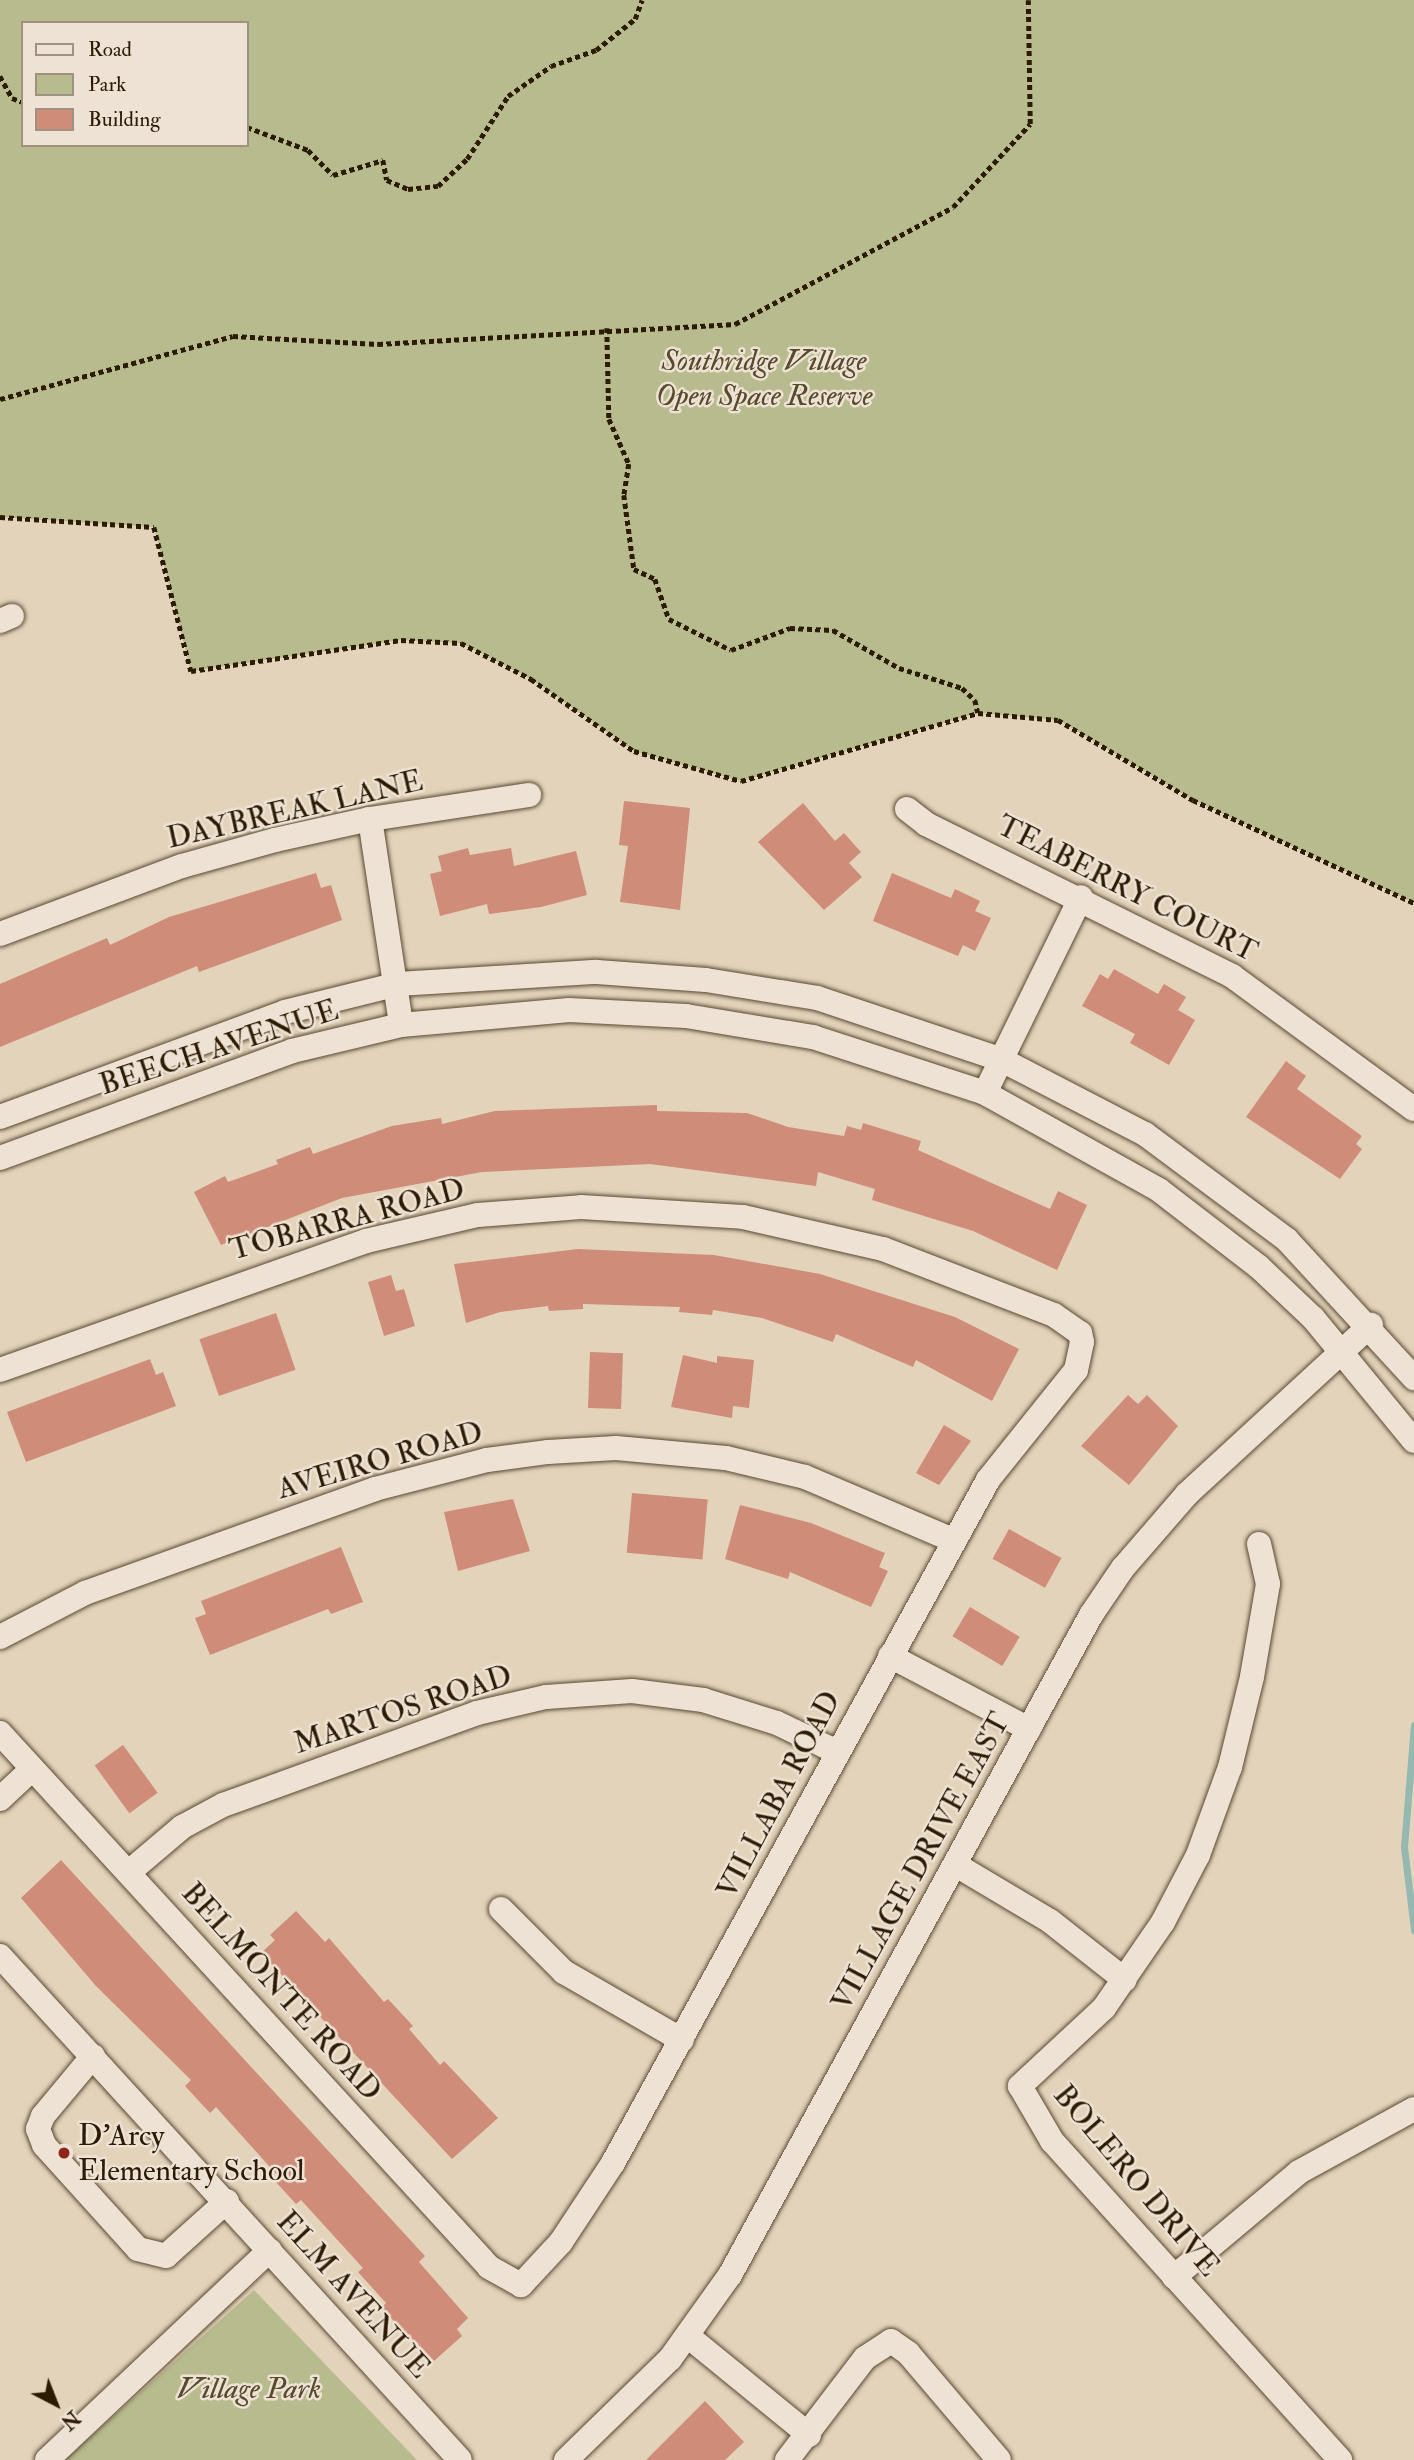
<!DOCTYPE html>
<html>
<head>
<meta charset="utf-8">
<style>
  body { margin:0 }
  #map { position:relative; width:1414px; height:2460px; overflow:hidden; background:#e3d3bb; font-family:"IM FELL Double Pica",serif }
  div>[style] { position:absolute }
  [style*='--x'] { left:calc(var(--x)*1px); top:calc(var(--y)*1px); width:calc(var(--w)*1px); rotate:calc(var(--a)*1deg) }
  .green>* { inset:0; background:#b8bb8d }
  .stream>* { height:7px; margin:-3.5px; padding:0 3.5px; transform-origin:3.5px; border-radius:3.5px; background:#95b8b0 }
  .building>* { inset:0; background:#cf8c78; transform-origin:0 0 }
  .path>* { height:4.5px; margin-top:-2.25px; transform-origin:0; background:repeating-linear-gradient(90deg,#2c1b03 0 5px,transparent 0 8.5px) }
  .roads { filter:drop-shadow(0 0 2px #5a4931) drop-shadow(0 0 2px #5a4931) }
  .minor>* { height:24px; margin:-12px; padding:0 12px; transform-origin:12px; border-radius:12px; background:#ede2d3 }
  .dots>* { width:19px; height:19px; translate:-50% -50%; box-sizing:border-box; border:4px solid #ede2d3; border-radius:50% }
  span { translate:-50% -50%; white-space:nowrap; text-align:center; line-height:1.15; -webkit-text-stroke:5px #ede2d3; paint-order:stroke }
  .park-label { font-size:30px; color:#564b2c; font-style:italic }
  .street-label { font-size:30px; color:#2c1b03 }
  .poi-label { font-size:30px; color:#2c1b03 }
  .left { translate:0 -50%; text-align:left }
  .legend { position:absolute; left:21px; top:21px; width:228px; height:126px; box-sizing:border-box; background:#ede2d3; border:2px solid #a09280; margin:0; padding:9px 12px; list-style:none; font-size:21px; color:#2c1b03 }
  .legend li { display:flex; align-items:center; gap:14px; height:35px }
  .legend b { width:35px; border:2px solid #a09280 }
  .north { position:absolute; left:21px; top:2369px; width:70px; height:70px; -webkit-text-stroke:5px #ede2d3; paint-order:stroke; rotate:138deg; font-size:19px; font-weight:700; line-height:28px; text-align:center; color:#2c1b03 }
  .north::after { content:''; display:block; margin:auto; width:24px; height:32px; background:#2c1b03; clip-path:polygon(50% 0,100% 100%,50% 72%,0 100%) }
</style>
</head>
<body>
<div id="map">
  <div class="green">
    <div style="clip-path:polygon(evenodd,0 0,1414px 0,1414px 903px,1193px 800px,1058px 720px,978px 713px,741px 781px,634px 751px,531px 679px,461px 643px,401px 640px,191px 671px,154px 527px,0 517px,0 0,23px 23px,247px 23px,247px 145px,23px 145px,23px 23px)"></div>
    <div style="clip-path:polygon(254px 2290px,417px 2460px,65px 2460px)"></div>
  </div>
  <div class="stream">
    <div style="--x:1414;--y:1725;--w:122;--a:94.7"></div>
    <div style="--x:1404;--y:1847;--w:84;--a:83.1"></div>
  </div>
  <div class="building">
    <div style="clip-path:polygon(624px 801px,690px 808px,680px 910px,620px 902px,628px 846px,619px 845px)"></div>
    <div style="clip-path:polygon(803px 803px,835px 841px,844px 833px,861px 852px,849px 863px,862px 877px,824px 910px,758px 842px)"></div>
    <div style="clip-path:polygon(468px 848px,470px 855px,511px 848px,514px 866px,576px 851px,587px 895px,541px 907px,489px 914px,487px 904px,440px 916px,430px 874px,442px 871px,438px 856px)"></div>
    <div style="clip-path:polygon(316px 873px,321px 888px,331px 885px,342px 920px,199px 972px,197px 966px,0 1047px,0 984px,107px 938px,110px 945px,169px 917px)"></div>
    <div style="clip-path:polygon(892px 873px,951px 898px,955px 889px,980px 901px,975px 911px,991px 918px,975px 951px,963px 945px,958px 956px,873px 921px)"></div>
    <div style="clip-path:polygon(1114px 969px,1158px 994px,1164px 984px,1186px 997px,1178px 1010px,1195px 1020px,1169px 1065px,1130px 1043px,1135px 1034px,1082px 1006px,1100px 974px,1108px 979px)"></div>
    <div style="clip-path:polygon(1286px 1061px,1306px 1076px,1297px 1089px,1362px 1136px,1356px 1144px,1362px 1149px,1340px 1179px,1246px 1117px)"></div>
    <div style="clip-path:polygon(657px 1105px,657px 1111px,747px 1113px,788px 1127px,844px 1136px,847px 1126px,861px 1130px,863px 1123px,921px 1141px,918px 1150px,1050px 1209px,1058px 1191px,1087px 1205px,1057px 1270px,973px 1231px,872px 1200px,875px 1189px,818px 1172px,816px 1186px,650px 1164px,482px 1172px,342px 1198px,221px 1245px,194px 1192px,225px 1176px,228px 1182px,278px 1164px,276px 1160px,310px 1147px,313px 1154px,392px 1126px,441px 1118px,442px 1124px,495px 1111px)"></div>
    <div style="clip-path:polygon(578px 1249px,714px 1255px,820px 1274px,955px 1317px,1019px 1349px,992px 1401px,916px 1360px,913px 1367px,836px 1334px,833px 1342px,762px 1318px,713px 1310px,712px 1315px,679px 1312px,680px 1307px,583px 1304px,583px 1309px,549px 1311px,548px 1306px,500px 1312px,466px 1323px,454px 1264px)"></div>
    <div style="clip-path:polygon(391px 1275px,396px 1291px,404px 1289px,415px 1326px,384px 1336px,368px 1282px)"></div>
    <div style="left:276px;top:1313px;width:60px;height:81px;rotate:71deg"></div>
    <div style="left:590px;top:1352px;width:33px;height:56px;rotate:2deg"></div>
    <div style="clip-path:polygon(683px 1355px,717px 1363px,717px 1356px,754px 1360px,749px 1408px,733px 1406px,732px 1418px,671px 1407px)"></div>
    <div style="clip-path:polygon(150px 1359px,156px 1375px,163px 1372px,176px 1406px,26px 1462px,7px 1412px)"></div>
    <div style="clip-path:polygon(1128px 1395px,1138px 1404px,1147px 1395px,1178px 1426px,1129px 1485px,1081px 1446px)"></div>
    <div style="clip-path:polygon(944px 1425px,971px 1441px,939px 1485px,916px 1473px)"></div>
    <div style="left:632px;top:1493px;width:76px;height:60px;rotate:5deg"></div>
    <div style="clip-path:polygon(513px 1499px,530px 1551px,458px 1571px,444px 1512px)"></div>
    <div style="clip-path:polygon(740px 1505px,811px 1523px,885px 1553px,879px 1567px,888px 1571px,871px 1607px,790px 1572px,788px 1579px,725px 1559px)"></div>
    <div style="left:1009px;top:1529px;width:60px;height:34px;rotate:29deg"></div>
    <div style="clip-path:polygon(341px 1547px,363px 1602px,331px 1614px,328px 1609px,210px 1655px,195px 1618px,206px 1614px,201px 1601px)"></div>
    <div style="left:970px;top:1607px;width:58px;height:34px;rotate:31deg"></div>
    <div style="left:123px;top:1745px;width:59px;height:35px;rotate:54deg"></div>
    <div style="clip-path:polygon(61px 1860px,425px 2256px,419px 2262px,468px 2318px,457px 2329px,462px 2336px,434px 2361px,381px 2308px,386px 2303px,358px 2272px,363px 2268px,301px 2200px,296px 2204px,274px 2180px,278px 2176px,216px 2107px,210px 2113px,185px 2086px,191px 2080px,96px 1986px,21px 1898px)"></div>
    <div style="clip-path:polygon(296px 1911px,325px 1942px,329px 1938px,384px 2002px,388px 1999px,413px 2026px,409px 2029px,440px 2065px,444px 2061px,498px 2118px,452px 2159px,261px 1953px,275px 1940px,270px 1935px)"></div>
    <div style="clip-path:polygon(705px 2401px,744px 2442px,725px 2460px,646px 2460px)"></div>
  </div>
  <div class="path">
    <div style="--x:0;--y:76;--w:25;--a:61"></div>
    <div style="--x:12;--y:98;--w:12;--a:20"></div>
    <div style="--x:247;--y:127;--w:65;--a:20.7"></div>
    <div style="--x:308;--y:150;--w:35;--a:45"></div>
    <div style="--x:333;--y:175;--w:52;--a:-16.7"></div>
    <div style="--x:383;--y:160;--w:20;--a:79"></div>
    <div style="--x:387;--y:180;--w:23;--a:23"></div>
    <div style="--x:408;--y:189;--w:30;--a:-6"></div>
    <div style="--x:438;--y:186;--w:40;--a:-43"></div>
    <div style="--x:467;--y:159;--w:75;--a:-56.9"></div>
    <div style="--x:508;--y:96;--w:52;--a:-34.9"></div>
    <div style="--x:551;--y:66;--w:48;--a:-19.6"></div>
    <div style="--x:596;--y:50;--w:50;--a:-38.5"></div>
    <div style="--x:635;--y:19;--w:20;--a:-70"></div>
    <div style="--x:607;--y:328;--w:91;--a:88.7"></div>
    <div style="--x:609;--y:419;--w:49;--a:66"></div>
    <div style="--x:629;--y:464;--w:31;--a:99"></div>
    <div style="--x:624;--y:495;--w:75;--a:82.3"></div>
    <div style="--x:634;--y:569;--w:23;--a:25"></div>
    <div style="--x:655;--y:579;--w:42;--a:70.7"></div>
    <div style="--x:669;--y:619;--w:69;--a:26.6"></div>
    <div style="--x:731;--y:650;--w:63;--a:-20.4"></div>
    <div style="--x:790;--y:628;--w:43;--a:2.7"></div>
    <div style="--x:833;--y:630;--w:76;--a:29.9"></div>
    <div style="--x:899;--y:668;--w:66;--a:17.6"></div>
    <div style="--x:962;--y:688;--w:18;--a:43"></div>
    <div style="--x:975;--y:700;--w:13;--a:77"></div>
    <div style="--x:0;--y:399;--w:241;--a:-15.1"></div>
    <div style="--x:233;--y:336;--w:145;--a:3.2"></div>
    <div style="--x:378;--y:344;--w:358;--a:-3.2"></div>
    <div style="--x:735;--y:324;--w:247;--a:-28.2"></div>
    <div style="--x:953;--y:207;--w:113;--a:-47.1"></div>
    <div style="--x:1030;--y:124;--w:124;--a:-90.9"></div>
    <div style="--x:0;--y:517;--w:154;--a:3.7"></div>
    <div style="--x:154;--y:527;--w:149;--a:75.6"></div>
    <div style="--x:191;--y:671;--w:212;--a:-8.4"></div>
    <div style="--x:401;--y:640;--w:60;--a:2.9"></div>
    <div style="--x:461;--y:643;--w:79;--a:27.2"></div>
    <div style="--x:531;--y:679;--w:126;--a:35"></div>
    <div style="--x:634;--y:751;--w:111;--a:15.7"></div>
    <div style="--x:741;--y:781;--w:247;--a:-16"></div>
    <div style="--x:978;--y:713;--w:80;--a:5"></div>
    <div style="--x:1058;--y:720;--w:157;--a:30.7"></div>
    <div style="--x:1193;--y:800;--w:244;--a:25"></div>
  </div>
  <div class="roads">
    <div class="minor">
      <div style="--x:0;--y:621;--w:13;--a:-23"></div>
      <div style="--x:907;--y:809;--w:24;--a:38"></div>
      <div style="--x:926;--y:824;--w:342;--a:26.4"></div>
      <div style="--x:1232;--y:976;--w:225;--a:36.2"></div>
      <div style="--x:370;--y:819;--w:208;--a:81.4"></div>
      <div style="--x:0;--y:934;--w:194;--a:-20.5"></div>
      <div style="--x:182;--y:866;--w:97;--a:-15.6"></div>
      <div style="--x:275;--y:840;--w:97;--a:-12.5"></div>
      <div style="--x:370;--y:819;--w:161;--a:-8.6"></div>
      <div style="--x:985;--y:1093;--w:218;--a:-63.9"></div>
      <div style="--x:0;--y:1117;--w:304;--a:-20.2"></div>
      <div style="--x:285;--y:1012;--w:116;--a:-13.9"></div>
      <div style="--x:398;--y:984;--w:199;--a:-3.5"></div>
      <div style="--x:597;--y:972;--w:109;--a:4.2"></div>
      <div style="--x:706;--y:980;--w:112;--a:9.2"></div>
      <div style="--x:817;--y:998;--w:195;--a:18.5"></div>
      <div style="--x:1002;--y:1060;--w:161;--a:27.4"></div>
      <div style="--x:1145;--y:1134;--w:177;--a:36.7"></div>
      <div style="--x:1287;--y:1240;--w:188;--a:47.4"></div>
      <div style="--x:0;--y:1158;--w:311;--a:-20.1"></div>
      <div style="--x:292;--y:1051;--w:112;--a:-13.4"></div>
      <div style="--x:401;--y:1025;--w:169;--a:-5.1"></div>
      <div style="--x:569;--y:1010;--w:117;--a:2.9"></div>
      <div style="--x:686;--y:1016;--w:129;--a:9.4"></div>
      <div style="--x:813;--y:1037;--w:181;--a:18"></div>
      <div style="--x:985;--y:1093;--w:199;--a:29.1"></div>
      <div style="--x:1159;--y:1190;--w:126;--a:37.6"></div>
      <div style="--x:1259;--y:1267;--w:74;--a:43.4"></div>
      <div style="--x:1313;--y:1318;--w:159;--a:50.6"></div>
      <div style="--x:0;--y:1370;--w:388;--a:-19.4"></div>
      <div style="--x:366;--y:1241;--w:115;--a:-13.1"></div>
      <div style="--x:478;--y:1215;--w:103;--a:-4.4"></div>
      <div style="--x:581;--y:1207;--w:162;--a:3.5"></div>
      <div style="--x:743;--y:1217;--w:144;--a:12.9"></div>
      <div style="--x:883;--y:1249;--w:183;--a:21.1"></div>
      <div style="--x:1054;--y:1315;--w:32;--a:35"></div>
      <div style="--x:1080;--y:1333;--w:9;--a:77"></div>
      <div style="--x:1082;--y:1342;--w:29;--a:102"></div>
      <div style="--x:1076;--y:1370;--w:141;--a:128.7"></div>
      <div style="--x:988;--y:1480;--w:779;--a:118.77"></div>
      <div style="--x:613;--y:2163;--w:95;--a:123.4"></div>
      <div style="--x:561;--y:2242;--w:59;--a:132.9"></div>
      <div style="--x:521;--y:2285;--w:37;--a:-151"></div>
      <div style="--x:489;--y:2267;--w:724;--a:-132.48"></div>
      <div style="--x:1259;--y:1544;--w:41;--a:77.3"></div>
      <div style="--x:1268;--y:1584;--w:94;--a:99.8"></div>
      <div style="--x:1252;--y:1677;--w:93;--a:103.7"></div>
      <div style="--x:1230;--y:1767;--w:94;--a:110"></div>
      <div style="--x:1198;--y:1855;--w:76;--a:117.6"></div>
      <div style="--x:1163;--y:1922;--w:104;--a:124.5"></div>
      <div style="--x:1104;--y:2008;--w:115;--a:137.1"></div>
      <div style="--x:1020;--y:2086;--w:64;--a:59.8"></div>
      <div style="--x:1052;--y:2141;--w:430;--a:47.9"></div>
      <div style="--x:0;--y:1637;--w:96;--a:-27.4"></div>
      <div style="--x:85;--y:1593;--w:308;--a:-19.7"></div>
      <div style="--x:375;--y:1489;--w:116;--a:-14.5"></div>
      <div style="--x:487;--y:1460;--w:62;--a:-7.5"></div>
      <div style="--x:548;--y:1452;--w:68;--a:-3.4"></div>
      <div style="--x:616;--y:1448;--w:110;--a:5.2"></div>
      <div style="--x:726;--y:1458;--w:81;--a:13.5"></div>
      <div style="--x:805;--y:1477;--w:161;--a:23.1"></div>
      <div style="--x:890;--y:1656;--w:157;--a:27.7"></div>
      <div style="--x:0;--y:1799;--w:44;--a:-43.2"></div>
      <div style="--x:956;--y:1865;--w:109;--a:30.8"></div>
      <div style="--x:1050;--y:1921;--w:95;--a:38.2"></div>
      <div style="--x:129;--y:1872;--w:70;--a:-40.3"></div>
      <div style="--x:182;--y:1827;--w:47;--a:-28.2"></div>
      <div style="--x:223;--y:1805;--w:270;--a:-19.9"></div>
      <div style="--x:477;--y:1713;--w:71;--a:-13.1"></div>
      <div style="--x:546;--y:1697;--w:86;--a:-4"></div>
      <div style="--x:632;--y:1691;--w:72;--a:7.2"></div>
      <div style="--x:703;--y:1700;--w:77;--a:17.3"></div>
      <div style="--x:777;--y:1723;--w:67;--a:25.8"></div>
      <div style="--x:501;--y:1909;--w:89;--a:45"></div>
      <div style="--x:564;--y:1972;--w:136;--a:30"></div>
      <div style="--x:0;--y:1956;--w:682;--a:47.61"></div>
      <div style="--x:93;--y:2056;--w:78;--a:129.8"></div>
      <div style="--x:43;--y:2116;--w:14;--a:111"></div>
      <div style="--x:38;--y:2129;--w:17;--a:69"></div>
      <div style="--x:44;--y:2145;--w:140;--a:47.9"></div>
      <div style="--x:138;--y:2249;--w:29;--a:14"></div>
      <div style="--x:166;--y:2256;--w:82;--a:-42"></div>
      <div style="--x:1174;--y:2277;--w:163;--a:-40"></div>
      <div style="--x:1299;--y:2172;--w:131;--a:-28.7"></div>
      <div style="--x:689;--y:2337;--w:155;--a:39.2"></div>
      <div style="--x:47;--y:2460;--w:306;--a:-43.3"></div>
      <div style="--x:566;--y:2460;--w:145;--a:-44.2"></div>
      <div style="--x:670;--y:2359;--w:103;--a:-54.5"></div>
      <div style="--x:730;--y:2275;--w:752;--a:-61.32"></div>
      <div style="--x:1091;--y:1615;--w:57;--a:-55.8"></div>
      <div style="--x:1123;--y:1568;--w:98;--a:-49.1"></div>
      <div style="--x:1187;--y:1494;--w:250;--a:-42.6"></div>
      <div style="--x:787;--y:2460;--w:128;--a:-52.6"></div>
      <div style="--x:865;--y:2358;--w:31;--a:-33"></div>
      <div style="--x:891;--y:2341;--w:21;--a:35"></div>
      <div style="--x:908;--y:2353;--w:140;--a:49.6"></div>
    </div>
  </div>
  <div class="dots">
    <div style="left:64px;top:2153px;background:#8f2418"></div>
  </div>
  <div class="park-label">
    <span style="left:764px;top:378px">Southridge Village<br>Open Space Reserve</span>
    <span style="left:249px;top:2389px">Village Park</span>
  </div>
  <div class="street-label">
    <span style="left:295px;top:810px;rotate:-13deg">DAYBREAK LANE</span>
    <span style="left:1127px;top:889px;rotate:27deg">TEABERRY COURT</span>
    <span style="left:219px;top:1048px;rotate:-18deg">BEECH AVENUE</span>
    <span style="left:347px;top:1220px;rotate:-15deg">TOBARRA ROAD</span>
    <span style="left:380px;top:1461px;rotate:-16deg">AVEIRO ROAD</span>
    <span style="left:403px;top:1710px;rotate:-18deg">MARTOS ROAD</span>
    <span style="left:779px;top:1795px;rotate:-62deg">VILLABA ROAD</span>
    <span style="left:921px;top:1862px;rotate:-61deg">VILLAGE DRIVE EAST</span>
    <span style="left:281px;top:1992px;rotate:48deg">BELMONTE ROAD</span>
    <span style="left:1136px;top:2181px;rotate:50deg">BOLERO DRIVE</span>
    <span style="left:353px;top:2295px;rotate:48deg">ELM AVENUE</span>
  </div>
  <div class="poi-label">
    <span class="left" style="left:78px;top:2153px">D'Arcy<br>Elementary School</span>
  </div>
  <ul class="legend">
  <li><b style="height:9px;background:#ede2d3"></b>Road</li>
  <li><b style="height:19px;background:#b8bb8d"></b>Park</li>
  <li><b style="height:19px;background:#cf8c78"></b>Building</li>
  </ul>
  <div class="north">N</div>
</div>
</body>
</html>
